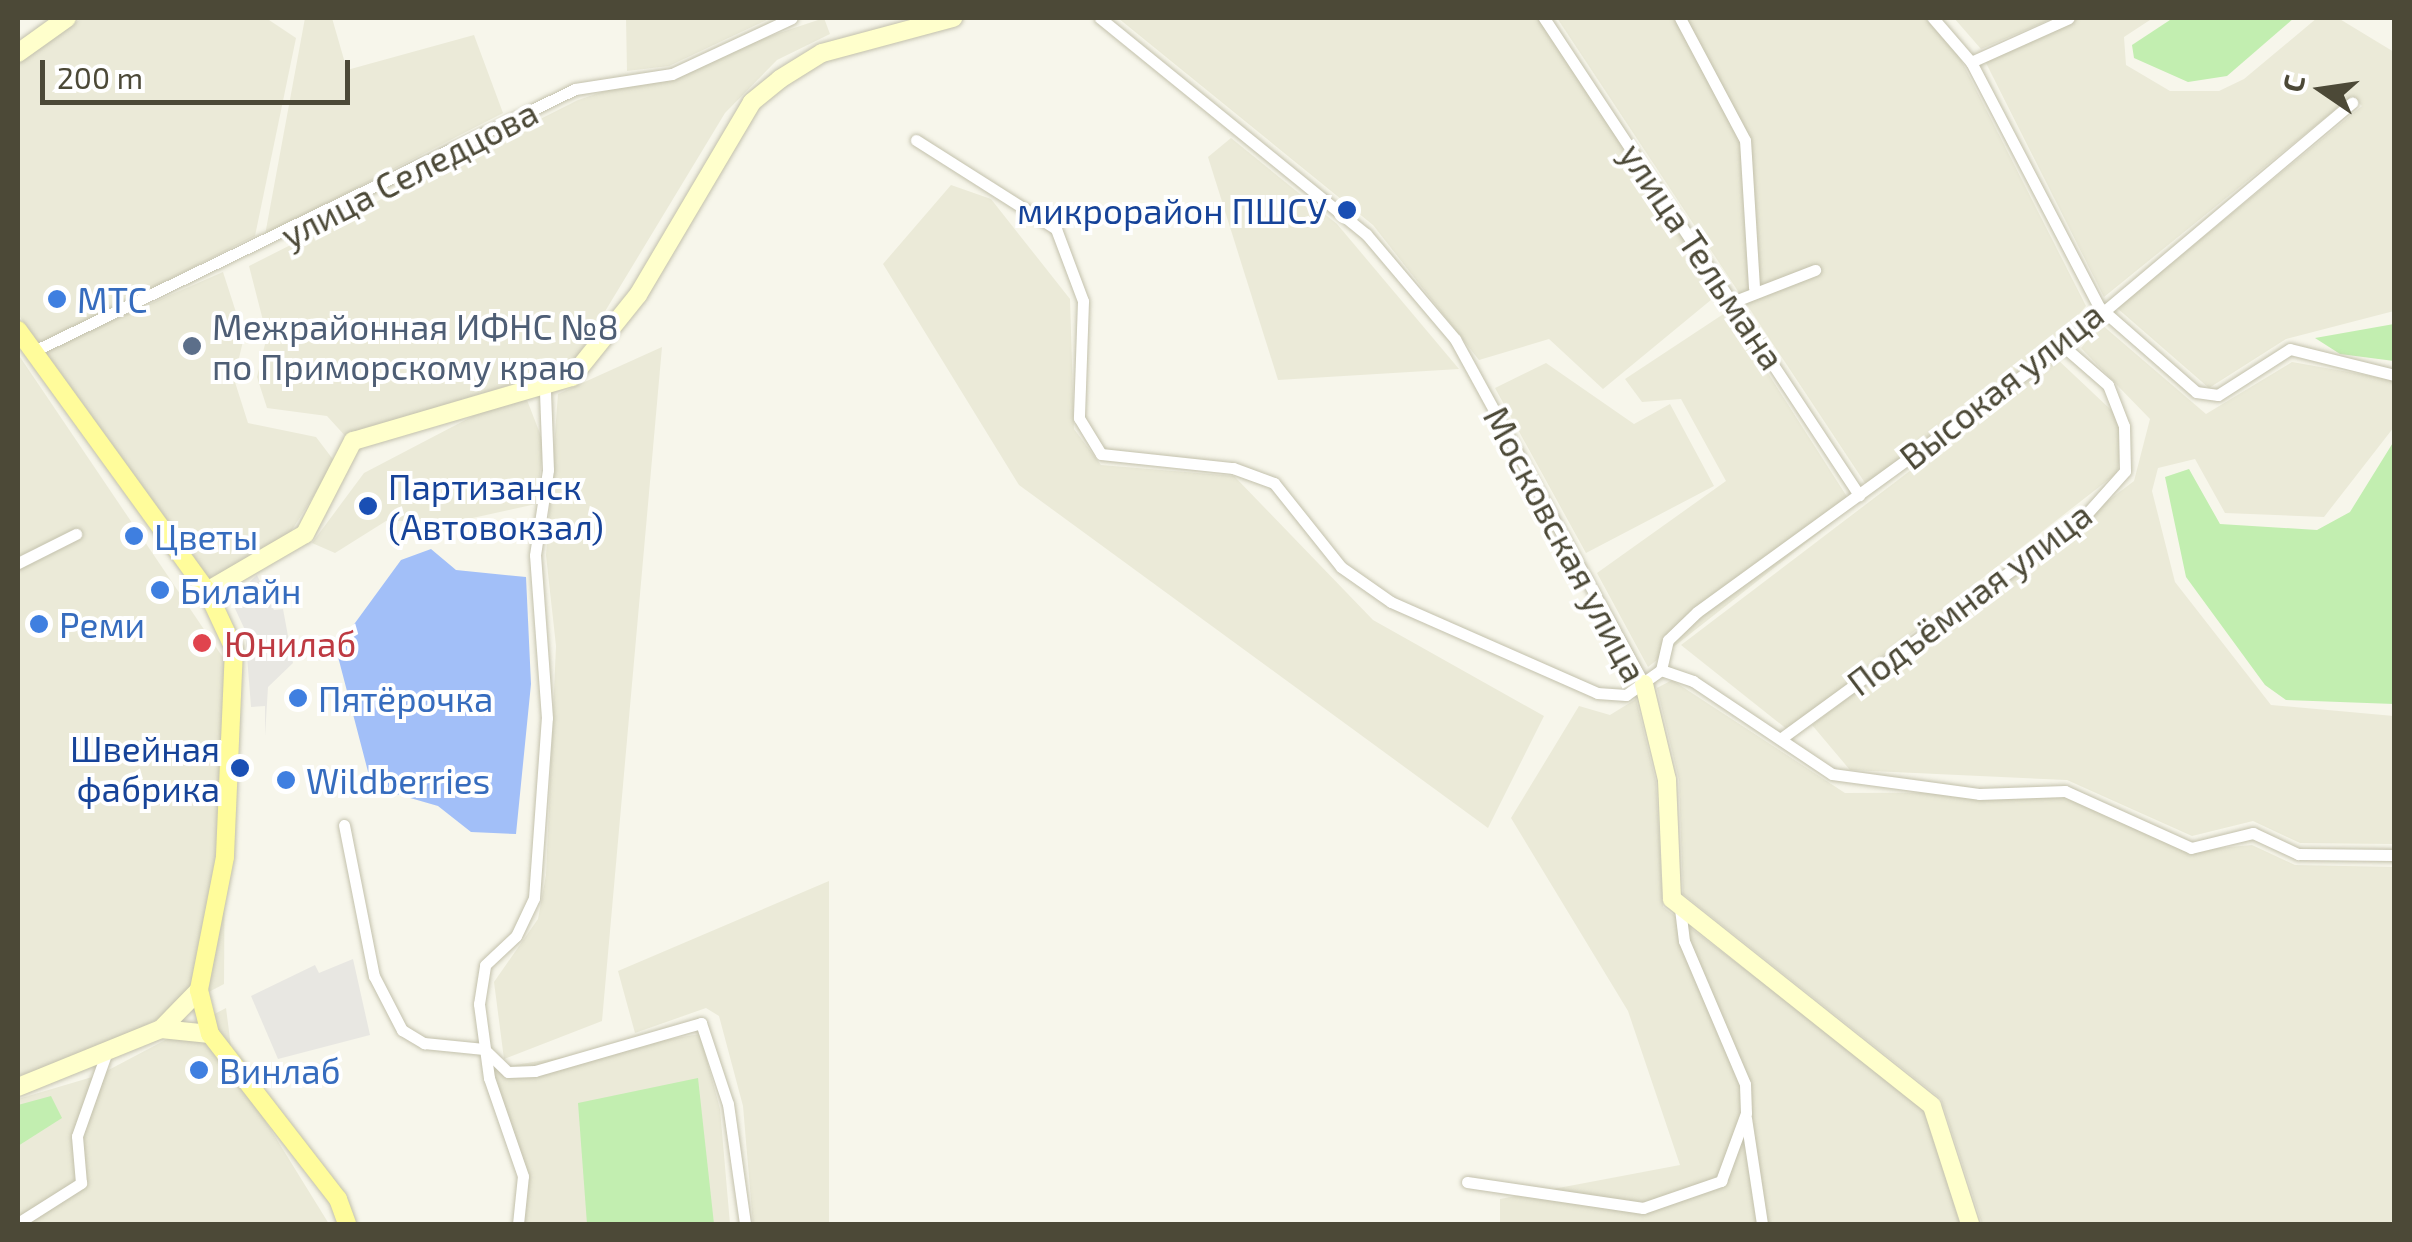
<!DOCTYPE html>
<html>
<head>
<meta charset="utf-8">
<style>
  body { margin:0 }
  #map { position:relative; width:2412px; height:1242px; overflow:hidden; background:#f7f6eb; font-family:"Exo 2",sans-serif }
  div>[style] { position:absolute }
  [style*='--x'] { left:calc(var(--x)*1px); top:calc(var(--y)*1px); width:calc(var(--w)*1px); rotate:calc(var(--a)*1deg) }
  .residential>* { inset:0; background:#ebead8 }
  .green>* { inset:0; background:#c2eeb0 }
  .parking>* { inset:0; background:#e8e7e2 }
  .water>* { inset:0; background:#a2bff8 }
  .roads { filter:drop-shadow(0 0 2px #c3c1ac) drop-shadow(0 0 2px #c3c1ac) }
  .street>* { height:11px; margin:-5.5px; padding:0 5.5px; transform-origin:5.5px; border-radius:5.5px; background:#fff }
  .secondary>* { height:18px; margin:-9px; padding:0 9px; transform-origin:9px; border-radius:9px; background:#ffc }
  .primary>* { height:18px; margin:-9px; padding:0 9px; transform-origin:9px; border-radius:9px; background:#fffc9b }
  .dots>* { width:28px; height:28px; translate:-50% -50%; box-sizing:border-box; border:5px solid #fff; border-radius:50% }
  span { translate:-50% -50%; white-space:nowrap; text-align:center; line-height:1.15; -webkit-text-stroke:8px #fff; paint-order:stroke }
  .street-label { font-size:35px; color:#4c4937 }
  .transit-label { font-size:35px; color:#164399 }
  .right { translate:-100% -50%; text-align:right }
  .left { translate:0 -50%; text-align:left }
  .shop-label { font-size:35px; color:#366cbe }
  .service-label { font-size:35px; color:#4e5e75 }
  .health-label { font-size:35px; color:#be3a42 }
  .frame { position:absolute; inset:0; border:20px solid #4c4937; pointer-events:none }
  .north { position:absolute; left:2272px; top:40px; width:100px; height:100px; -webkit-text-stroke:8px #fff; paint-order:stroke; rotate:283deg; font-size:28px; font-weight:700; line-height:40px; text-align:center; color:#4c4937 }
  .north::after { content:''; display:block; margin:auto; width:35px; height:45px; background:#4c4937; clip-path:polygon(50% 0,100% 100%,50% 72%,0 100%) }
  .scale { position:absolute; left:40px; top:60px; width:310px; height:45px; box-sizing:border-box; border:5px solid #4c4937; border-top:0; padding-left:12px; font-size:30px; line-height:35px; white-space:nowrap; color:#4c4937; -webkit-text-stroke:8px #fff; paint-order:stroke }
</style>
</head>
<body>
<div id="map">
  <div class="residential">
    <div style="clip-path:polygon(82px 18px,266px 18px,296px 38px,255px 236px,39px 346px,18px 314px,18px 64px)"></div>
    <div style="clip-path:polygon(305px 18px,332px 18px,347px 70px,474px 35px,503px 113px,265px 235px)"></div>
    <div style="clip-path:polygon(626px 18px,771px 18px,669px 66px,627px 71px)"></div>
    <div style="clip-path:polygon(824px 18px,830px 34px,777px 60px,725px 113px,572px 366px,408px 416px,358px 450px,327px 416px,267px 408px,257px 377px,267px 336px,249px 266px,578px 100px)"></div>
    <div style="clip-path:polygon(1118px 18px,1544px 18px,1723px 290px,1603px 389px,1549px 339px,1479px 360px,1373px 225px)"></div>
    <div style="clip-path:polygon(1557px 18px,1925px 18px,1959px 56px,2086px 306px,2058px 340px,1871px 492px)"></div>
    <div style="clip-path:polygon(1954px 18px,2054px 18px,1981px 49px)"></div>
    <div style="clip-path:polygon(2076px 18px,2153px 18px,2124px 37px,2126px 65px,2170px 91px,2219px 91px,2244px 79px,2317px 18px,2338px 18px,2394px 52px,2394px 311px,2286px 339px,2209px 388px,2117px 308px,2362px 106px,2352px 96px,2104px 297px,1985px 61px)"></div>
    <div style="clip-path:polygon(1231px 138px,1337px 224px,1459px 369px,1278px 380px,1208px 157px)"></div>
    <div style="clip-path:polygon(951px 185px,991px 199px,1070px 299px,1074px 429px,1101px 465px,1234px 476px,1373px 620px,1544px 716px,1488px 828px,1019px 485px,883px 264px)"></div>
    <div style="clip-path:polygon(223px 272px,244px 337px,234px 379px,248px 423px,316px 437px,335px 462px,285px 541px,204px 587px,42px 351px)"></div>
    <div style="clip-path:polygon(1728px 311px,1853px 506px,1648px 667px,1597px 573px,1726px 481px,1681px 399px,1642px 402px,1625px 379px)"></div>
    <div style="clip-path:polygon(2101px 324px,2206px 414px,2292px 362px,2394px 380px,2394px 427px,2324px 517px,2225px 513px,2195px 459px,2158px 468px,2152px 491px,2175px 582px,2271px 705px,2394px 716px,2394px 844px,2300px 843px,2253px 821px,2192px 836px,2067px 780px,1850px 770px,1812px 725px,2134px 481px,2150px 419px,2081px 348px)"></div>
    <div style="clip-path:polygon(662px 347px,602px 1021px,504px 1059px,494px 982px,538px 919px,546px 875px,556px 646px,546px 555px,558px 394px)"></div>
    <div style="clip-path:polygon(18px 354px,226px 662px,224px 984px,89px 1055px,18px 1076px)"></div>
    <div style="clip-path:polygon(2057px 359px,2126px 424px,2117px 473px,1788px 730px,1681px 645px)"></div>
    <div style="clip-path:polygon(1546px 363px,1634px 424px,1670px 404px,1714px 486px,1586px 553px,1495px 388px)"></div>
    <div style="clip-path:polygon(527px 400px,544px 444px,536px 504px,459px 521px,386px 521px,335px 553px,312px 543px,364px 473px,494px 405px)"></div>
    <div style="clip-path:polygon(1672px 680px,1845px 793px,2052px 792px,2197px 850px,2252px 845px,2295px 865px,2394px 867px,2394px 1224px,1982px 1224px,1941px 1099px,1683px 894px,1679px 780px,1657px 688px)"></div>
    <div style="clip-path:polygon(1636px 699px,1656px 782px,1663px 907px,1924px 1105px,1960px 1224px,1500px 1224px,1500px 1199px,1680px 1165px,1628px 1011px,1511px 818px,1579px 706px,1610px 715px)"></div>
    <div style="clip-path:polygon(829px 881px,829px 1224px,753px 1224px,743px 1106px,719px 1016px,706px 1008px,635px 1033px,618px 971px)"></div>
    <div style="clip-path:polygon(226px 1008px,234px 1070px,329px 1224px,18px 1224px,18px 1099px,99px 1075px)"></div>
    <div style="clip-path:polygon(700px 1034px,720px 1109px,730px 1224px,522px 1224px,526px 1192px,491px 1069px)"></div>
  </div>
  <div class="green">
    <div style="clip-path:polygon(2173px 18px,2294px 18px,2227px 76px,2188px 82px,2134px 58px,2132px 45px)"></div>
    <div style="clip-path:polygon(2394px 324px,2394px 361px,2340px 354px,2315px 338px)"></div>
    <div style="clip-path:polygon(2394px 441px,2394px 704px,2286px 700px,2265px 685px,2186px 577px,2165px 477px,2189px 469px,2220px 524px,2317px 530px,2350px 512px)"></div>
    <div style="clip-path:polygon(698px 1078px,714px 1224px,587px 1224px,578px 1103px)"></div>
    <div style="clip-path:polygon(51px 1096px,62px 1118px,18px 1146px,18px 1105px)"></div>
  </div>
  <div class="parking">
    <div style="clip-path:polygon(257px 575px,274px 610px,283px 609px,293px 663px,268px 687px,265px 736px,265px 706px,251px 707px,245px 630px,231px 600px)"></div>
    <div style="clip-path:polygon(353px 959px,370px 1035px,278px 1059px,251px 996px,315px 965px,319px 973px)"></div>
  </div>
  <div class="water">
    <div style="clip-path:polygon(431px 549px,456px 570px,526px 577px,531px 684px,516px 834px,471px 832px,438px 806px,372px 787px,336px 649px,401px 560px)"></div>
  </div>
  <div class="roads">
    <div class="street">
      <div style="--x:1100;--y:18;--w:343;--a:39.1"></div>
      <div style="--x:1366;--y:234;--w:138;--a:49.7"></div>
      <div style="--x:1455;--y:339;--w:393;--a:61.3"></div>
      <div style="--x:1544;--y:18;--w:572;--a:56.56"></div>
      <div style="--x:1680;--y:18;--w:138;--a:62"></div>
      <div style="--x:1745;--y:140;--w:148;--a:86.5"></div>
      <div style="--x:1933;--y:18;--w:58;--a:49.2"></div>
      <div style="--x:1971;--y:62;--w:276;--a:62.4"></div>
      <div style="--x:2099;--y:307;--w:129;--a:41.2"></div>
      <div style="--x:2196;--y:392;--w:22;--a:8"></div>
      <div style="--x:2218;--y:395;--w:85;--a:-32.6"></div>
      <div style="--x:2290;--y:349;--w:107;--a:14"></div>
      <div style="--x:1971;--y:62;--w:107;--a:-24.2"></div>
      <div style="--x:916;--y:140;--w:166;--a:32.4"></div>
      <div style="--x:1056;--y:229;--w:77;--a:69.4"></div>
      <div style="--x:1083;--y:301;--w:117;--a:92"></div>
      <div style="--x:1079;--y:418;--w:42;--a:58.6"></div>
      <div style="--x:1101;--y:454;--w:133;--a:6.1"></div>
      <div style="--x:1233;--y:468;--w:44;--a:20.1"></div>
      <div style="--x:1274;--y:483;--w:107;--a:51.4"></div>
      <div style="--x:1341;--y:567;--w:61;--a:35"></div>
      <div style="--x:1391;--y:602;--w:225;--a:23.8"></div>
      <div style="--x:1597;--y:693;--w:29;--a:4"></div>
      <div style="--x:1626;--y:695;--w:43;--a:-35.5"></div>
      <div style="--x:1661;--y:670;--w:34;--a:19"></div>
      <div style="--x:1693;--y:681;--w:167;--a:33.8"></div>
      <div style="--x:1832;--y:774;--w:148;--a:7.7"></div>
      <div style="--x:1979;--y:794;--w:86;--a:-2"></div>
      <div style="--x:2065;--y:791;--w:138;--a:24.3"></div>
      <div style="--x:2191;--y:848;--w:64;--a:-13.6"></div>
      <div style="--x:2253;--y:833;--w:50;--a:25"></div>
      <div style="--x:2298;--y:854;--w:96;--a:0.6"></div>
      <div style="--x:1735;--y:301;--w:86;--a:-21.2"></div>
      <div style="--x:32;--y:352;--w:603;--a:-25.84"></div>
      <div style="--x:575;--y:89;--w:98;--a:-8.8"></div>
      <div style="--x:672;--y:74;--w:132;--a:-25"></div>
      <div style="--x:18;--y:563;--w:65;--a:-26.6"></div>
      <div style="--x:1661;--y:670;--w:31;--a:-77"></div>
      <div style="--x:1668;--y:640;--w:40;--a:-44"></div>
      <div style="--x:1697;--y:612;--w:452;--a:-36"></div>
      <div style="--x:2063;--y:346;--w:378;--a:-40.1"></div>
      <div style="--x:1783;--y:737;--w:371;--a:-36.1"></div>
      <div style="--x:2083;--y:518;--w:63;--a:-48.2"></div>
      <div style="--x:2125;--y:471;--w:45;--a:-91.3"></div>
      <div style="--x:2124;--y:426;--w:44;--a:-111.3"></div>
      <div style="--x:2108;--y:385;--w:60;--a:-139.1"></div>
      <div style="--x:344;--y:825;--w:154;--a:78.8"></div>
      <div style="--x:374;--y:976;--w:61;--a:62.6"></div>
      <div style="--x:402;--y:1030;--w:26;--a:31"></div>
      <div style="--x:424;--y:1043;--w:60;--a:5.7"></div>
      <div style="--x:484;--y:1049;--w:33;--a:44"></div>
      <div style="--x:508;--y:1072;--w:27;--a:-2"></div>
      <div style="--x:535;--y:1071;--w:173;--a:-16.1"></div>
      <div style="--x:701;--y:1023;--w:85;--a:71.6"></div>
      <div style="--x:728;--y:1104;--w:121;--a:81.9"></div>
      <div style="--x:1746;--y:1118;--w:107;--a:81.4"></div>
      <div style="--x:1467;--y:1182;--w:178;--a:8.4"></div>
      <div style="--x:1643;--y:1208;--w:83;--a:-19.1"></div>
      <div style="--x:1721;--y:1181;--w:72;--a:-69.8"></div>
      <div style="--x:1746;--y:1113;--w:29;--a:-92"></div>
      <div style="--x:1745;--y:1084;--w:155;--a:-113.1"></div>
      <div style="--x:1684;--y:941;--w:32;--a:-97"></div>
      <div style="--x:18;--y:1223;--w:75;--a:-32.4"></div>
      <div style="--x:81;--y:1183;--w:47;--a:-94.9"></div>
      <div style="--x:77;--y:1136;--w:87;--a:-70.5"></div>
      <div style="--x:518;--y:1224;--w:48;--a:-84.1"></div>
      <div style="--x:523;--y:1176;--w:104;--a:-109.1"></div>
      <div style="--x:489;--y:1078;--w:75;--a:-97.7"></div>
      <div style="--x:479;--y:1004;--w:39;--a:-81"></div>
      <div style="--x:485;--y:965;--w:42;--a:-43.1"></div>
      <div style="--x:516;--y:936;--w:42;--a:-64.7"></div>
      <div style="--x:534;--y:898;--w:180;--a:-85.9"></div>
      <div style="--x:547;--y:718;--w:163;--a:-94.2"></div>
      <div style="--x:535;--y:555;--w:86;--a:-81.3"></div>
      <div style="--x:548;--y:470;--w:79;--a:-92.2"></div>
    </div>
    <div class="secondary">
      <div style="--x:18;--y:53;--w:60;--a:-35.5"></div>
      <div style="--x:207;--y:591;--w:113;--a:-30.2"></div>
      <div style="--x:305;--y:534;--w:105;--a:-62.7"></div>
      <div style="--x:353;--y:441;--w:228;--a:-16.3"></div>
      <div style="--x:572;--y:377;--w:105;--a:-51.2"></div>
      <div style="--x:638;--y:295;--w:224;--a:-59.4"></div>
      <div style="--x:752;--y:102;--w:36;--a:-39"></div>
      <div style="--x:780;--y:79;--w:49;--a:-31.8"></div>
      <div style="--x:822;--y:53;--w:136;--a:-15"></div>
      <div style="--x:1644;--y:684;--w:99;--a:76.5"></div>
      <div style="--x:1667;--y:780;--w:119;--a:87.6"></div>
      <div style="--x:1672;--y:899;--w:332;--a:38.5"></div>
      <div style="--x:1932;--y:1106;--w:124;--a:72.1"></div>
      <div style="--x:161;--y:1029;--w:49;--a:5.8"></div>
      <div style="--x:18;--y:1087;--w:154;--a:-22.1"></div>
      <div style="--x:161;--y:1029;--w:54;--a:-45.7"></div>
    </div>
    <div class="primary">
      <div style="--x:18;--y:330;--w:322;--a:54.1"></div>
      <div style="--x:207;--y:591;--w:64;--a:65"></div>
      <div style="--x:234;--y:649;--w:208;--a:92.5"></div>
      <div style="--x:225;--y:857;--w:136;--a:101.1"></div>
      <div style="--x:199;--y:990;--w:45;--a:76"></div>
      <div style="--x:210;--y:1034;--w:209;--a:52.2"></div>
      <div style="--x:338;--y:1199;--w:27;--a:70"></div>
    </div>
  </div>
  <div class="dots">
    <div style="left:1347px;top:210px;background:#1a4fb4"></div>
    <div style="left:57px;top:299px;background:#3f7fe0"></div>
    <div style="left:192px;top:346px;background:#5c6f8a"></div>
    <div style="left:368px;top:506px;background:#1a4fb4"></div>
    <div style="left:134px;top:536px;background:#3f7fe0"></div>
    <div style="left:160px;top:590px;background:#3f7fe0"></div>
    <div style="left:39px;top:624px;background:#3f7fe0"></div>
    <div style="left:202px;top:643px;background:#e0444e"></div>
    <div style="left:298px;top:698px;background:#3f7fe0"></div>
    <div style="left:240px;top:768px;background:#1a4fb4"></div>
    <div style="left:286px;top:780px;background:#3f7fe0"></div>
    <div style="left:199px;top:1070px;background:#3f7fe0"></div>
  </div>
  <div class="street-label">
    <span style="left:409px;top:173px;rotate:-27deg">улица Селедцова</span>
    <span style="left:1703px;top:256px;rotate:56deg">улица Тельмана</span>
    <span style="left:2001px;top:385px;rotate:-38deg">Высокая улица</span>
    <span style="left:1566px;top:544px;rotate:62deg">Московская улица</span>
    <span style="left:1969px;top:598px;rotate:-37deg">Подъёмная улица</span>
  </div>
  <div class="transit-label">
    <span class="right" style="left:1327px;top:210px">микрорайон ПШСУ</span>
    <span class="left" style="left:388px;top:506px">Партизанск<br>(Автовокзал)</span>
    <span class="right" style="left:220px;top:768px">Швейная<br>фабрика</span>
  </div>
  <div class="shop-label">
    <span class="left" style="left:77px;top:299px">МТС</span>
    <span class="left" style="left:154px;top:536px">Цветы</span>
    <span class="left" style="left:180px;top:590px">Билайн</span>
    <span class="left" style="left:59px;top:624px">Реми</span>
    <span class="left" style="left:318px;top:698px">Пятёрочка</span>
    <span class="left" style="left:306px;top:780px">Wildberries</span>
    <span class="left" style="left:219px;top:1070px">Винлаб</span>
  </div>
  <div class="service-label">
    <span class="left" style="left:212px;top:346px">Межрайонная ИФНС №8<br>по Приморскому краю</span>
  </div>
  <div class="health-label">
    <span class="left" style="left:224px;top:643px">Юнилаб</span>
  </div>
  <div class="frame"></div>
  <div class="north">С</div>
  <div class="scale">200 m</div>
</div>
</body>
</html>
